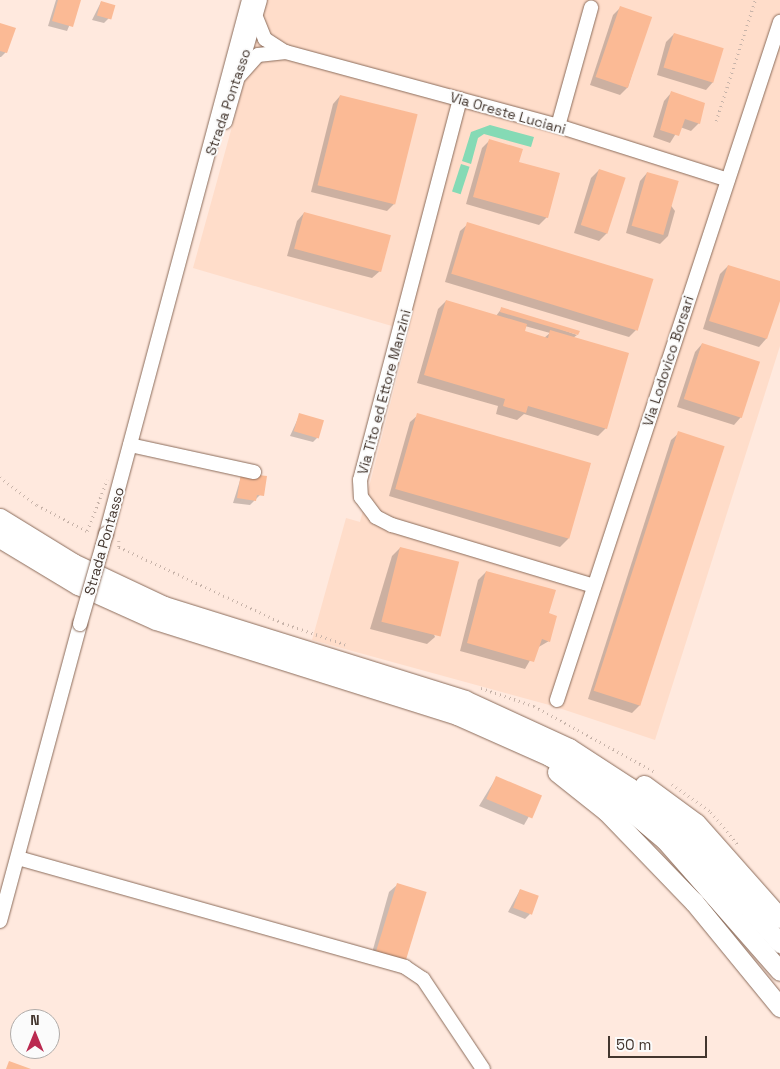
<!DOCTYPE html>
<html>
<head>
<meta charset="utf-8">
<style>
  body { margin:0 }
  #map { position:relative; width:780px; height:1069px; overflow:hidden; background:#ffe9de; font-family:"Space Grotesk",sans-serif }
  div>[style] { position:absolute }
  [style*='--x'] { left:calc(var(--x)*1px); top:calc(var(--y)*1px); width:calc(var(--w)*1px); rotate:calc(var(--a)*1deg) }
  .built>* { inset:0; background:#ffddca }
  .green>* { inset:0; background:#85dab5; transform-origin:0 0 }
  .shadow>* { inset:0; background:#0003 }
  .building>* { inset:0; background:#fbba95; transform-origin:0 0 }
  .path>* { height:2.5px; margin-top:-1.25px; transform-origin:0; background:repeating-linear-gradient(90deg,#c7b3a9 0 1px,transparent 0 5px) }
  .roads { filter:drop-shadow(0 0 1px #8b6c5b) drop-shadow(0 0 1px #8b6c5b) }
  .minor>* { height:14px; margin:-7px; padding:0 7px; transform-origin:7px; border-radius:7px; background:#fff }
  .highway>* { height:19px; margin:-9.5px; padding:0 9.5px; transform-origin:9.5px; border-radius:9.5px; background:#fff }
  .bridges { filter:drop-shadow(0 0 1px #8b6c5b) drop-shadow(0 0 1px #8b6c5b) }
  .minor-bridge>* { height:14px; margin:-7px; padding:0 7px; transform-origin:7px; border-radius:7px; background:#fff }
  span { translate:-50% -50%; white-space:nowrap; text-align:center; line-height:1.15; -webkit-text-stroke:4px #fbfbfb; paint-order:stroke }
  .street-label { font-size:14px; color:#43362e }
  .north { position:absolute; left:10px; top:1009px; width:50px; height:50px; box-sizing:border-box; background:#fbfbfb; border:1px solid #b1aca9; border-radius:50%; rotate:0deg; font-size:14px; font-weight:700; line-height:20px; text-align:center; color:#43362e }
  .north::after { content:''; display:block; margin:auto; width:18px; height:22px; background:#ba2a50; clip-path:polygon(50% 0,100% 100%,50% 72%,0 100%) }
  .scale { position:absolute; left:608px; top:1036px; width:99px; height:22px; box-sizing:border-box; border:2px solid #43362e; border-top:0; padding-left:6px; font-size:15px; line-height:18px; white-space:nowrap; color:#43362e; -webkit-text-stroke:4px #fbfbfb; paint-order:stroke }
</style>
</head>
<body>
<div id="map">
  <div class="built">
    <div style="clip-path:polygon(267px 0,780px 0,780px 346px,655px 740px,553px 706px,312px 640px,346px 518px,360px 522px,409px 331px,193px 268px)"></div>
  </div>
  <div class="green">
    <div style="clip-path:polygon(490px 125px,534px 137px,531px 147px,484px 134px,478px 138px,471px 164px,462px 161px,471px 132px)"></div>
    <div style="left:461px;top:164px;width:9px;height:29px;rotate:18deg"></div>
  </div>
  <div class="shadow">
    <div style="clip-path:polygon(56px 0,80px 0,67px 31px,48px 26px)"></div>
    <div style="clip-path:polygon(101px 2px,109px 18px,104px 23px,92px 20px)"></div>
    <div style="clip-path:polygon(620px 8px,650px 17px,628px 87px,620px 95px,590px 85px,613px 15px)"></div>
    <div style="clip-path:polygon(0 24px,6px 52px,1px 57px,0 57px)"></div>
    <div style="clip-path:polygon(674px 34px,713px 82px,706px 90px,657px 75px,666px 42px)"></div>
    <div style="clip-path:polygon(671px 93px,699px 123px,691px 131px,680px 127px,670px 143px,653px 137px,664px 101px)"></div>
    <div style="clip-path:polygon(340px 96px,395px 203px,387px 211px,311px 192px,333px 104px)"></div>
    <div style="clip-path:polygon(489px 141px,517px 162px,547px 217px,539px 225px,466px 204px,482px 148px)"></div>
    <div style="clip-path:polygon(599px 170px,607px 233px,599px 241px,574px 233px,591px 178px)"></div>
    <div style="clip-path:polygon(647px 173px,675px 211px,668px 236px,660px 244px,626px 233px,640px 181px)"></div>
    <div style="clip-path:polygon(304px 213px,380px 271px,372px 278px,287px 256px,297px 221px)"></div>
    <div style="clip-path:polygon(468px 224px,637px 329px,629px 337px,445px 282px,460px 231px)"></div>
    <div style="clip-path:polygon(728px 266px,780px 283px,766px 339px,759px 347px,703px 329px,720px 274px)"></div>
    <div style="clip-path:polygon(evenodd,446px 301px,496px 316px,502px 308px,577px 335px,573px 338px,606px 428px,598px 436px,524px 414px,517px 420px,496px 414px,498px 406px,417px 383px,438px 309px,446px 301px,525px 326px,550px 333px,544px 338px,523px 332px,525px 326px)"></div>
    <div style="clip-path:polygon(702px 344px,741px 417px,734px 425px,677px 407px,695px 352px)"></div>
    <div style="clip-path:polygon(300px 414px,318px 437px,313px 442px,290px 436px)"></div>
    <div style="clip-path:polygon(418px 415px,590px 465px,568px 539px,560px 547px,389px 496px,410px 422px)"></div>
    <div style="clip-path:polygon(679px 433px,640px 705px,632px 713px,588px 699px,671px 440px)"></div>
    <div style="clip-path:polygon(242px 474px,264px 491px,250px 505px,233px 503px)"></div>
    <div style="clip-path:polygon(400px 548px,435px 637px,427px 644px,370px 629px,392px 556px)"></div>
    <div style="clip-path:polygon(486px 572px,548px 614px,549px 641px,537px 648px,525px 669px,460px 651px,478px 580px)"></div>
    <div style="clip-path:polygon(496px 778px,540px 797px,524px 825px,479px 806px)"></div>
    <div style="clip-path:polygon(397px 885px,426px 893px,370px 960px,389px 892px)"></div>
    <div style="clip-path:polygon(520px 890px,530px 914px,525px 919px,508px 912px)"></div>
  </div>
  <div class="building">
    <div style="clip-path:polygon(58px 0,81px 0,73px 27px,52px 21px)"></div>
    <div style="left:101px;top:1px;width:15px;height:15px;rotate:16deg"></div>
    <div style="left:620px;top:6px;width:34px;height:75px;rotate:19deg"></div>
    <div style="clip-path:polygon(0 23px,16px 28px,7px 53px,0 51px)"></div>
    <div style="left:674px;top:33px;width:52px;height:36px;rotate:17deg"></div>
    <div style="clip-path:polygon(671px 91px,705px 103px,700px 124px,685px 119px,679px 136px,660px 130px)"></div>
    <div style="left:340px;top:95px;width:80px;height:93px;rotate:14deg"></div>
    <div style="clip-path:polygon(489px 139px,523px 149px,519px 162px,560px 173px,548px 218px,473px 197px)"></div>
    <div style="left:599px;top:169px;width:28px;height:59px;rotate:18deg"></div>
    <div style="left:647px;top:172px;width:33px;height:56px;rotate:16deg"></div>
    <div style="left:304px;top:212px;width:90px;height:38px;rotate:15deg"></div>
    <div style="left:467px;top:222px;width:195px;height:54px;rotate:17deg"></div>
    <div style="clip-path:polygon(728px 265px,780px 281px,780px 301px,767px 339px,709px 321px)"></div>
    <div style="clip-path:polygon(446px 300px,527px 324px,525px 331px,548px 338px,550px 330px,629px 353px,607px 429px,528px 406px,526px 413px,503px 406px,505px 399px,424px 375px)"></div>
    <div style="clip-path:polygon(501px 307px,580px 331px,578px 335px,500px 312px)"></div>
    <div style="left:702px;top:343px;width:61px;height:59px;rotate:18deg"></div>
    <div style="left:299px;top:413px;width:26px;height:19px;rotate:16deg"></div>
    <div style="left:417px;top:413px;width:181px;height:79px;rotate:16deg"></div>
    <div style="left:678px;top:431px;width:49px;height:273px;rotate:18deg"></div>
    <div style="clip-path:polygon(241px 473px,267px 476px,264px 496px,257px 495px,256px 501px,237px 498px)"></div>
    <div style="left:400px;top:547px;width:61px;height:77px;rotate:14deg"></div>
    <div style="clip-path:polygon(486px 571px,556px 590px,549px 613px,557px 616px,550px 642px,542px 639px,534px 662px,467px 643px)"></div>
    <div style="left:496px;top:776px;width:50px;height:25px;rotate:23deg"></div>
    <div style="left:397px;top:883px;width:31px;height:72px;rotate:17deg"></div>
    <div style="left:520px;top:889px;width:20px;height:20px;rotate:20deg"></div>
    <div style="clip-path:polygon(9px 1061px,31px 1069px,6px 1069px)"></div>
  </div>
  <div class="path">
    <div style="--x:716;--y:121;--w:127;--a:-72.1"></div>
    <div style="--x:0;--y:477;--w:46;--a:37.1"></div>
    <div style="--x:37;--y:505;--w:56;--a:27.5"></div>
    <div style="--x:87;--y:531;--w:55;--a:-68.6"></div>
    <div style="--x:119;--y:541;--w:6;--a:90"></div>
    <div style="--x:119;--y:547;--w:181;--a:24.9"></div>
    <div style="--x:283;--y:623;--w:68;--a:19"></div>
    <div style="--x:481;--y:688;--w:56;--a:18.8"></div>
    <div style="--x:534;--y:706;--w:138;--a:28.6"></div>
    <div style="--x:672;--y:784;--w:48;--a:35.7"></div>
    <div style="--x:711;--y:812;--w:44;--a:50.5"></div>
  </div>
  <div class="roads">
    <div class="minor">
      <div style="--x:256;--y:17;--w:24;--a:68"></div>
      <div style="--x:265;--y:39;--w:24;--a:33"></div>
      <div style="--x:240;--y:75;--w:27;--a:-48"></div>
      <div style="--x:258;--y:55;--w:28;--a:-6"></div>
      <div style="--x:286;--y:52;--w:282;--a:15.2"></div>
      <div style="--x:558;--y:126;--w:178;--a:17.6"></div>
      <div style="--x:460;--y:99;--w:394;--a:104.7"></div>
      <div style="--x:360;--y:480;--w:17;--a:87"></div>
      <div style="--x:361;--y:497;--w:25;--a:53"></div>
      <div style="--x:376;--y:517;--w:18;--a:27"></div>
      <div style="--x:392;--y:525;--w:211;--a:16.8"></div>
      <div style="--x:225;--y:122;--w:127;--a:-74"></div>
      <div style="--x:558;--y:126;--w:123;--a:-74.4"></div>
      <div style="--x:130;--y:445;--w:127;--a:12.3"></div>
      <div style="--x:106;--y:534;--w:553;--a:-75.01"></div>
      <div style="--x:557;--y:700;--w:714;--a:-71.79"></div>
      <div style="--x:18;--y:858;--w:402;--a:15.7"></div>
      <div style="--x:405;--y:967;--w:22;--a:34"></div>
      <div style="--x:423;--y:979;--w:108;--a:56.3"></div>
      <div style="--x:0;--y:921;--w:308;--a:-74.9"></div>
    </div>
    <div class="highway">
      <div style="--x:0;--y:518;--w:86;--a:31.7"></div>
      <div style="--x:73;--y:563;--w:101;--a:25.3"></div>
      <div style="--x:164;--y:606;--w:315;--a:17.3"></div>
      <div style="--x:465;--y:700;--w:115;--a:24.8"></div>
      <div style="--x:569;--y:748;--w:72;--a:33"></div>
      <div style="--x:629;--y:787;--w:57;--a:39.3"></div>
      <div style="--x:673;--y:823;--w:161;--a:48.3"></div>
      <div style="--x:0;--y:538;--w:91;--a:31.1"></div>
      <div style="--x:78;--y:585;--w:85;--a:24.2"></div>
      <div style="--x:156;--y:620;--w:316;--a:17.5"></div>
      <div style="--x:457;--y:715;--w:101;--a:24"></div>
      <div style="--x:549;--y:756;--w:70;--a:31.7"></div>
      <div style="--x:609;--y:793;--w:73;--a:40"></div>
      <div style="--x:665;--y:840;--w:174;--a:48.7"></div>
      <div style="--x:557;--y:772;--w:63;--a:38.5"></div>
      <div style="--x:606;--y:811;--w:127;--a:46"></div>
      <div style="--x:694;--y:902;--w:136;--a:50.7"></div>
      <div style="--x:644;--y:785;--w:64;--a:36.2"></div>
      <div style="--x:696;--y:823;--w:127;--a:48.5"></div>
    </div>
  </div>
  <div class="bridges">
    <div class="minor-bridge">
      <div style="--x:80;--y:624;--w:94;--a:-73.9"></div>
    </div>
  </div>
  <div class="street-label">
    <span style="left:228px;top:102px;rotate:-71deg">Strada Pontasso</span>
    <span style="left:508px;top:113px;rotate:16deg">Via Oreste Luciani</span>
    <span style="left:668px;top:361px;rotate:-72deg">Via Lodovico Borsari</span>
    <span style="left:384px;top:392px;rotate:-75deg">Via Tito ed Ettore Manzini</span>
    <span style="left:104px;top:541px;rotate:-74deg">Strada Pontasso</span>
  </div>
  <div class="north">N</div>
  <div class="scale">50 m</div>
</div>
</body>
</html>
